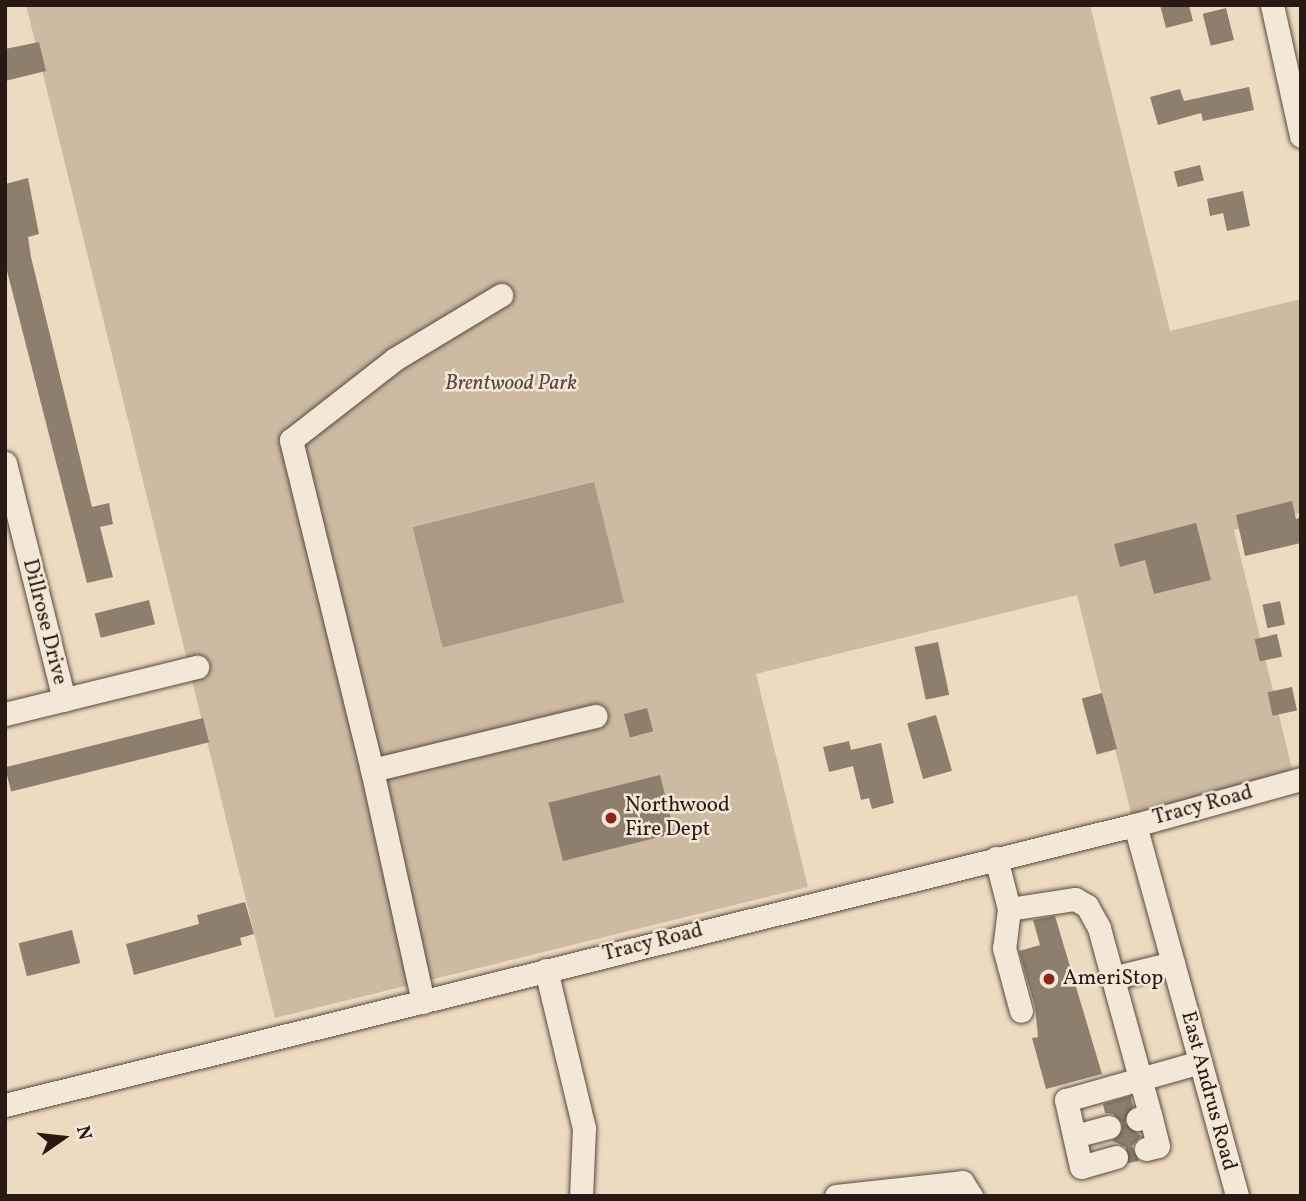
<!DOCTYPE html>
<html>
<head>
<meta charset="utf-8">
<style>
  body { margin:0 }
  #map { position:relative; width:1306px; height:1201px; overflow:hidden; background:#eddbc1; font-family:Vollkorn,serif }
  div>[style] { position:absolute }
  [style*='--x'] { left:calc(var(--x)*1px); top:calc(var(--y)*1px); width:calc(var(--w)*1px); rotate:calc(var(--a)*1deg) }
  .green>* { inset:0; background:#ccbaa3 }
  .water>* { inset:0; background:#aa9986; transform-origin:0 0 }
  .building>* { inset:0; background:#8e7e6d; transform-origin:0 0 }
  .roads { filter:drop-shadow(0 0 2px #594a3e) drop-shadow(0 0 2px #594a3e) }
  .minor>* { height:23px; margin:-11.5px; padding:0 11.5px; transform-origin:11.5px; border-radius:11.5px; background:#f3e8d7 }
  .dots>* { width:19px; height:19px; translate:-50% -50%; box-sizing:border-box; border:4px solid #f3e8d7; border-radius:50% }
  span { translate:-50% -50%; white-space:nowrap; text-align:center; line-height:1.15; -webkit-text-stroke:5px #f3e8d7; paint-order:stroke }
  .park-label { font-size:21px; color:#59493e; font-style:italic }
  .street-label { font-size:21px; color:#281912 }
  .poi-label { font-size:21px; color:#281912 }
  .left { translate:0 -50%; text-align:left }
  .frame { position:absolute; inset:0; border:7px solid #281912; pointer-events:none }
  .north { position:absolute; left:28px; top:1103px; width:70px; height:70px; -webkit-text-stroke:5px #f3e8d7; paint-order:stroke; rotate:76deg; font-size:19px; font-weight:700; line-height:28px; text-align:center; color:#281912 }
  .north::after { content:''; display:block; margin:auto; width:24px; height:32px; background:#281912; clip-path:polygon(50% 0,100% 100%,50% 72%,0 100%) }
</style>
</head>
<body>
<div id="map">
  <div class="green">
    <div style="clip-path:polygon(26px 5px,1090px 5px,1170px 331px,1301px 299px,1301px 513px,1234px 530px,1294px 777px,1132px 817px,1077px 595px,756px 674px,808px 887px,275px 1018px)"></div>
  </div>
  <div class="water">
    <div style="left:594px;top:482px;width:124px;height:187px;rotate:76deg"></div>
  </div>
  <div class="building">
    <div style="clip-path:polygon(1160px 5px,1189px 5px,1193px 21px,1166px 28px)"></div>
    <div style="left:1226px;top:8px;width:33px;height:24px;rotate:76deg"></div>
    <div style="clip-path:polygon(39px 42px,46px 71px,5px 81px,5px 49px)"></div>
    <div style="clip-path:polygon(1249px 87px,1254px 110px,1203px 121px,1201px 113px,1158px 125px,1150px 97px,1180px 89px,1184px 101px)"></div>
    <div style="left:1200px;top:165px;width:16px;height:27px;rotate:76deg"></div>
    <div style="clip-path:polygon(28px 178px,39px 234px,28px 237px,31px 257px,92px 507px,109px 503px,113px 524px,100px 527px,113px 577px,87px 583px,5px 263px,5px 184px)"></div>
    <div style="clip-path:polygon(1243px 191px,1250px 226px,1227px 231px,1223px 213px,1210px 216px,1207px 199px)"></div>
    <div style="clip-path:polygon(1292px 501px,1296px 519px,1301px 517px,1301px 543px,1245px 556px,1236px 515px)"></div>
    <div style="clip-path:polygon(1196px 523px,1211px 580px,1154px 594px,1145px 560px,1120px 567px,1114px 544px)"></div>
    <div style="left:149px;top:600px;width:25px;height:56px;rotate:76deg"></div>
    <div style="left:1280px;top:601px;width:24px;height:18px;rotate:78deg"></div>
    <div style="left:1277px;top:634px;width:23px;height:23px;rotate:77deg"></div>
    <div style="left:938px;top:642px;width:54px;height:24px;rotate:78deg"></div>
    <div style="left:1292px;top:687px;width:24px;height:25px;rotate:78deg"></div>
    <div style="left:1102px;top:693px;width:58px;height:21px;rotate:75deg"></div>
    <div style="left:647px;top:708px;width:24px;height:24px;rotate:75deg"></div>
    <div style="left:936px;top:715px;width:58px;height:30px;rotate:74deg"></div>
    <div style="left:203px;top:718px;width:25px;height:204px;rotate:76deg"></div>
    <div style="clip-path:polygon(849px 741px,851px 750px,881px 743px,894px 803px,872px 809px,869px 798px,861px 800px,853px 766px,829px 772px,823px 747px)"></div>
    <div style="left:660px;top:775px;width:60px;height:115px;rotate:76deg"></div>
    <div style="clip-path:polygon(245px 902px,254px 934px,240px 938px,242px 945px,134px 975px,126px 944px,199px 924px,197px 915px)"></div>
    <div style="clip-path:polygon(1055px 916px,1102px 1074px,1046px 1089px,1032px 1038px,1038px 1037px,1035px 1007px,1019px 951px,1040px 945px,1033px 920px)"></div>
    <div style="left:72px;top:930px;width:34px;height:55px;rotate:76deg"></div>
    <div style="clip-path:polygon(1130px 1096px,1133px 1106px,1125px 1123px,1141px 1136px,1132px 1146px,1139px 1161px,1128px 1163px,1126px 1147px,1112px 1141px,1122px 1131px,1122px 1123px,1113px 1114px,1105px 1113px,1103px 1104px)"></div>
  </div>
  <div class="roads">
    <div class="minor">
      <div style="--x:1272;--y:5;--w:134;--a:77.5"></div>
      <div style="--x:5;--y:463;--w:244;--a:76"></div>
      <div style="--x:5;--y:714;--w:198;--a:-13.8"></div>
      <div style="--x:372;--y:770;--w:340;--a:-103.8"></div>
      <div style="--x:291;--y:440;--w:132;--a:-37.9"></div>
      <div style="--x:395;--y:359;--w:124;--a:-31.1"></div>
      <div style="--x:1135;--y:825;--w:385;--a:74.6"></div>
      <div style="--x:996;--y:858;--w:53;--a:75.7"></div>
      <div style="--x:1009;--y:909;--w:67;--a:-8.6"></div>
      <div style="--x:1075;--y:899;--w:14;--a:30"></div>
      <div style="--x:1087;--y:906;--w:25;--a:61"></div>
      <div style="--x:1099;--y:928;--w:194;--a:74.7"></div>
      <div style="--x:1150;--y:1115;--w:13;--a:162"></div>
      <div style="--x:1009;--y:909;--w:39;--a:97"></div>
      <div style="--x:1004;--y:948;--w:65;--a:74.9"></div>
      <div style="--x:546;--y:970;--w:163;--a:76.5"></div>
      <div style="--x:584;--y:1128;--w:68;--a:92.5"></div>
      <div style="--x:1112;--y:978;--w:63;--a:-13.8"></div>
      <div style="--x:423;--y:1002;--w:238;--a:-102.4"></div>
      <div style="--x:372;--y:770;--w:230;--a:-13.6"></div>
      <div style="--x:5;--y:1105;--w:1164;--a:-13.92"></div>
      <div style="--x:1135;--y:825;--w:172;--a:-15.5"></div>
      <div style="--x:1075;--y:1136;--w:35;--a:-15"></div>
      <div style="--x:1146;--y:1149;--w:12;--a:-14"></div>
      <div style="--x:1158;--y:1146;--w:32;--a:-104"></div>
      <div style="--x:1116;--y:1157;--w:36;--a:164"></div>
      <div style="--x:1081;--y:1167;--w:69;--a:-102.6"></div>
      <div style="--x:1066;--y:1100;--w:139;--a:-15.8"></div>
      <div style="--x:836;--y:1196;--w:127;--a:-6.3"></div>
      <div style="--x:962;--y:1182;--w:17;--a:57"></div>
    </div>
  </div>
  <div class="dots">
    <div style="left:611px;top:818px;background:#8f2418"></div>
    <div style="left:1049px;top:979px;background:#8f2418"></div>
  </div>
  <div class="park-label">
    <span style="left:511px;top:384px">Brentwood Park</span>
  </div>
  <div class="street-label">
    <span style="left:44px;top:622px;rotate:76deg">Dillrose Drive</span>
    <span style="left:1203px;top:806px;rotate:-15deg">Tracy Road</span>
    <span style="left:653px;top:943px;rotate:-14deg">Tracy Road</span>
    <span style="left:1208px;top:1091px;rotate:75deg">East Andrus Road</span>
  </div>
  <div class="poi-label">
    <span class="left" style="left:625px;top:818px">Northwood<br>Fire Dept</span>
    <span class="left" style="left:1063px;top:979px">AmeriStop</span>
  </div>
  <div class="frame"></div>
  <div class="north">N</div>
</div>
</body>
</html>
